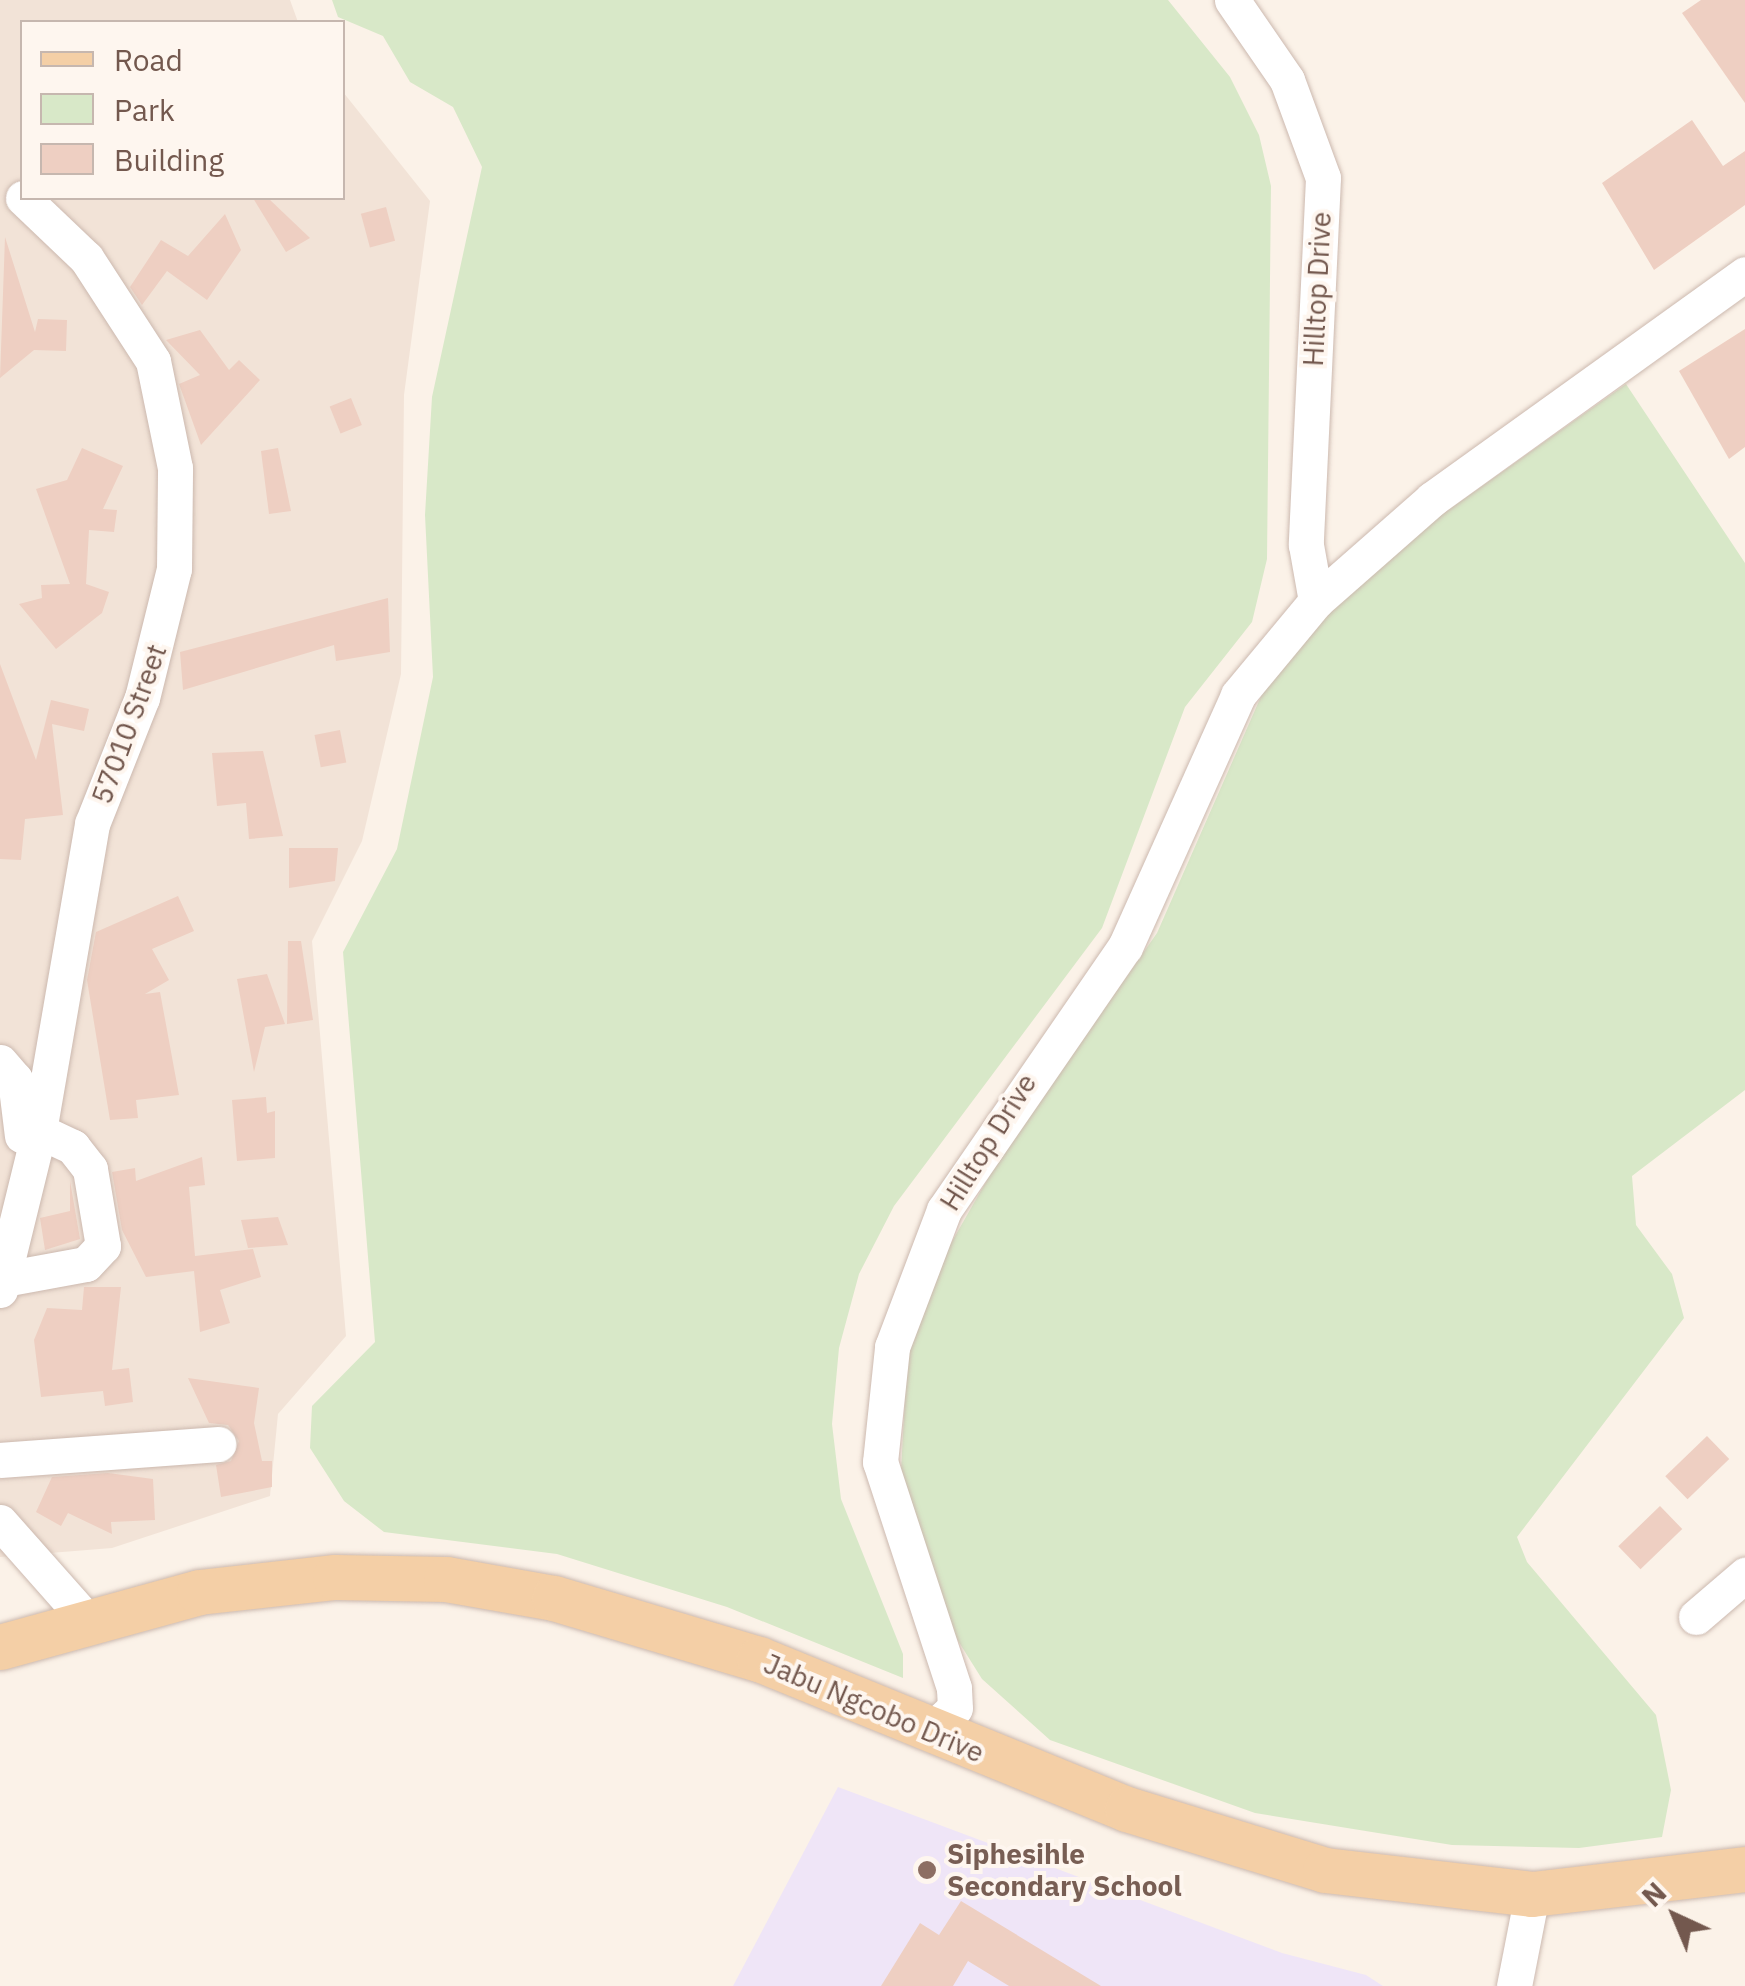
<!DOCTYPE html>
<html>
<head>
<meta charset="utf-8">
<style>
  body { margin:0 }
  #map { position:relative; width:1745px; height:1986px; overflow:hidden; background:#fbf2e8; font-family:"IBM Plex Sans",sans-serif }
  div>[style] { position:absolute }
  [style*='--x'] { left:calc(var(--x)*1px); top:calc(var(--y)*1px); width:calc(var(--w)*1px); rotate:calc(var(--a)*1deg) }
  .residential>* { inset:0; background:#f2e3d7 }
  .education>* { inset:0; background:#efe5f7 }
  .green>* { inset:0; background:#d8e8c8 }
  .building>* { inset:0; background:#eecfc2; transform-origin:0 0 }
  .roads { filter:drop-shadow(0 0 2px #ccb9af) drop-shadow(0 0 2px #ccb9af) }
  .minor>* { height:35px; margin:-17.5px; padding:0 17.5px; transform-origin:17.5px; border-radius:17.5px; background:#fff }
  .major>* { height:45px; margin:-22.5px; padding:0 22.5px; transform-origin:22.5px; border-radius:22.5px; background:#f4cfa6 }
  .dots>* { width:28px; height:28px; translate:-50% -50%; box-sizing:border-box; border:5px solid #fef6ef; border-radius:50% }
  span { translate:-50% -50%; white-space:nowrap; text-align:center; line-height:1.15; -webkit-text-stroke:8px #fef6ef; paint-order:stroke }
  .street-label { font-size:28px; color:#73584e }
  .education-label { font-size:28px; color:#785e54; font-weight:700 }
  .left { translate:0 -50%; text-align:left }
  .legend { position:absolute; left:20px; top:20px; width:325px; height:180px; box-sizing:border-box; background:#fef6ef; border:2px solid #c6b7af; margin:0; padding:12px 18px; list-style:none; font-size:30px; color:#73584e }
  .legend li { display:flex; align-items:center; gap:20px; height:50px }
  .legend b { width:50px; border:2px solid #c6b7af }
  .north { position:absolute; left:1625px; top:1866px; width:100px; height:100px; -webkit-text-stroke:8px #fef6ef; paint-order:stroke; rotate:316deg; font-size:28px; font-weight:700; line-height:40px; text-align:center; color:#73584e }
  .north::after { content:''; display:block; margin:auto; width:35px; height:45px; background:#73584e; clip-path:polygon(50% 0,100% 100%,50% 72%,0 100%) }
</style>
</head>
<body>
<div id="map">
  <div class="residential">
    <div style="clip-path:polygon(0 0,290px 0,298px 22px,22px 22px,22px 198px,342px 198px,343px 92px,430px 201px,404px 395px,401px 674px,362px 841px,312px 941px,346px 1336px,278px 1414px,270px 1496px,112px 1548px,0 1557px)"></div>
  </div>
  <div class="education">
    <div style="clip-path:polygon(838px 1787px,1282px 1953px,1366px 1975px,1383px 1986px,733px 1986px)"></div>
  </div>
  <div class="green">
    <div style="clip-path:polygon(332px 0,1168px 0,1230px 77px,1259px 135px,1271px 186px,1267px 559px,1252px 622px,1185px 707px,1102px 928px,894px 1206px,859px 1274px,839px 1348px,832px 1424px,841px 1499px,903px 1654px,903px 1678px,727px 1607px,557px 1554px,384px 1532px,344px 1501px,310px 1448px,312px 1406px,375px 1342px,343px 952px,397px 849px,433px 677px,425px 515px,432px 397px,482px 167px,453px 107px,410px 82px,383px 36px,338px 17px)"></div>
    <div style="clip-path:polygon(1626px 384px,1745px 563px,1745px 1090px,1632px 1176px,1636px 1225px,1672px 1274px,1684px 1318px,1517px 1537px,1527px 1562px,1656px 1715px,1671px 1790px,1662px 1837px,1579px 1848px,1452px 1845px,1255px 1813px,1050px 1740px,982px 1679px,945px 1620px,900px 1489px,908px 1342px,934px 1273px,999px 1159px,1157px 933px,1266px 685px,1368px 567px)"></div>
  </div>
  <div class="building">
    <div style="clip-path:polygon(1701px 0,1745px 0,1745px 103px,1682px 13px)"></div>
    <div style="clip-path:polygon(1692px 120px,1723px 166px,1745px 151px,1745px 205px,1654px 270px,1602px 183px)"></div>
    <div style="clip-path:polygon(253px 198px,268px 198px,310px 238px,286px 252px)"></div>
    <div style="left:386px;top:207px;width:35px;height:26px;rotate:75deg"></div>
    <div style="clip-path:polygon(225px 214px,241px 250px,207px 300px,167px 271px,142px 305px,130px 287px,161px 240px,188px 256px)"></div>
    <div style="clip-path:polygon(5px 237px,35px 332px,38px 319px,67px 320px,66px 351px,34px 350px,0 378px)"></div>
    <div style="clip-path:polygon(1745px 329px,1745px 447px,1729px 459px,1679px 371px)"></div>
    <div style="clip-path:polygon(200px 330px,229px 370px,239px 360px,260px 380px,201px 445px,179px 384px,200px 375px,166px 340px)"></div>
    <div style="left:351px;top:398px;width:29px;height:23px;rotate:68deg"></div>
    <div style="clip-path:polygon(82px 448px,123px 466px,103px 509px,117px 510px,114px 532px,89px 530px,86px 584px,109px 592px,102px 613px,56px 649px,19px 604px,42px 598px,41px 585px,70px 584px,36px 489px,67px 480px)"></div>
    <div style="clip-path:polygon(278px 448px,291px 511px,269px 514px,261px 451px)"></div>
    <div style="clip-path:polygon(388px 598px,390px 652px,336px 661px,334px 645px,183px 690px,180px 652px)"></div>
    <div style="clip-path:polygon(0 664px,36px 760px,51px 700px,89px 709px,84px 731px,52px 724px,63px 815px,25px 819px,21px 860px,0 859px)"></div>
    <div style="left:340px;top:730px;width:33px;height:26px;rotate:79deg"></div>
    <div style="clip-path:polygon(263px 751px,283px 836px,249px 839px,246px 803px,217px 806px,212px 753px)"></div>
    <div style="clip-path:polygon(289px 848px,338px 848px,335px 881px,289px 888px)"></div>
    <div style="clip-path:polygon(178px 896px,194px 931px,152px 949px,169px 980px,145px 994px,160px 992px,179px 1095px,136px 1100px,138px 1118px,110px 1120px,87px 980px,96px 932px)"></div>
    <div style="clip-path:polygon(288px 941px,301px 941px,313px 1020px,287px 1024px)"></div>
    <div style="clip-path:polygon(267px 974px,285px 1024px,265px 1027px,254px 1072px,237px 979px)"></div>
    <div style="clip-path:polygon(266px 1097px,267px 1113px,275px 1111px,275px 1158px,237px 1161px,232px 1100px)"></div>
    <div style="clip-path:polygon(202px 1157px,205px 1185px,189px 1187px,195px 1256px,253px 1249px,261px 1277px,220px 1290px,230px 1323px,200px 1332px,194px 1271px,146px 1277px,122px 1230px,112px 1172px,135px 1168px,136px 1181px)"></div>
    <div style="clip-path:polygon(70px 1181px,80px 1239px,45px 1250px,40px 1218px,70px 1211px)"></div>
    <div style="clip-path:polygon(278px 1217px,288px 1245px,248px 1248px,241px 1220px)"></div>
    <div style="clip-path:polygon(84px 1287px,121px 1287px,112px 1370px,129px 1368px,133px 1402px,105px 1406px,103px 1391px,41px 1397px,34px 1340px,47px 1308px,82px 1310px)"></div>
    <div style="clip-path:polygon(188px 1378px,259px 1388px,254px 1423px,262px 1461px,272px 1461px,272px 1487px,221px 1497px,216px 1465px,231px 1461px,239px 1441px,228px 1425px,209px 1423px)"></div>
    <div style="left:1707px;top:1436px;width:32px;height:58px;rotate:46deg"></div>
    <div style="clip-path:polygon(108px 1473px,153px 1479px,155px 1520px,111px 1522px,112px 1534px,68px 1513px,61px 1526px,36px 1512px,52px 1477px)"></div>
    <div style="left:1660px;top:1506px;width:32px;height:58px;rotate:46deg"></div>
    <div style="clip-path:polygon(961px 1901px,1101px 1986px,1009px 1986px,968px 1961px,953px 1986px,881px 1986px,920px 1923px,939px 1935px)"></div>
  </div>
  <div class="roads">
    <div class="minor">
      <div style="--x:1232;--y:0;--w:97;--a:55.5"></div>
      <div style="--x:1287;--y:80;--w:104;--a:69.8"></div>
      <div style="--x:1323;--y:178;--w:367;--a:92.7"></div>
      <div style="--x:1306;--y:545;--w:57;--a:79.9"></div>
      <div style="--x:0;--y:1062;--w:23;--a:49"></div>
      <div style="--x:15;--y:1079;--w:57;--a:83"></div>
      <div style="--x:4;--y:1279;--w:83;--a:-10.4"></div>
      <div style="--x:86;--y:1264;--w:25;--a:-47"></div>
      <div style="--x:103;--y:1246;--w:78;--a:-99.6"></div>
      <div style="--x:90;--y:1169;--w:28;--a:-128"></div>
      <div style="--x:73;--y:1147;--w:38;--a:-155"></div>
      <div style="--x:0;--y:1290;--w:164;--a:-76.2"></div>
      <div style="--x:39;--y:1131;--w:312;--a:-80.2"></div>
      <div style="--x:92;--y:824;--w:136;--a:-68.4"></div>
      <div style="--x:142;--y:698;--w:133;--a:-76.1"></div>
      <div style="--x:174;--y:569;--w:101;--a:-89.4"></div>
      <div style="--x:175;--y:468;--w:109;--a:-101.6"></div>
      <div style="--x:153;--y:361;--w:123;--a:-123"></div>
      <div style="--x:86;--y:258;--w:87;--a:-136.4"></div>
      <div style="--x:0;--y:1460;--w:219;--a:-4.2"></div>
      <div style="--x:0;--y:1522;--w:128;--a:48.5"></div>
      <div style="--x:1696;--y:1617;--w:65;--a:-40.6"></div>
      <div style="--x:929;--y:1732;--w:35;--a:-43"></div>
      <div style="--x:955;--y:1708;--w:20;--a:-93"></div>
      <div style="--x:954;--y:1688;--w:238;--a:-108.1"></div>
      <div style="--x:880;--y:1462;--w:116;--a:-84"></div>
      <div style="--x:892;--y:1347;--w:147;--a:-69.2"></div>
      <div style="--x:944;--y:1210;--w:319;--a:-55.5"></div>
      <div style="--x:1125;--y:947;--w:276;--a:-65.8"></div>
      <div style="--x:1238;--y:695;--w:122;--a:-50.3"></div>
      <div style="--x:1316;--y:601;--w:154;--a:-41.3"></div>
      <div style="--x:1432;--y:499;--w:385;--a:-35.7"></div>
      <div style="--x:1514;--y:1986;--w:94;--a:-78.9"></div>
    </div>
    <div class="major">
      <div style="--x:0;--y:1647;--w:206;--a:-15.4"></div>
      <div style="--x:199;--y:1592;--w:137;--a:-6.3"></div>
      <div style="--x:335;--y:1577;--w:111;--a:1"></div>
      <div style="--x:446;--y:1579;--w:110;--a:10"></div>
      <div style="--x:554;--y:1598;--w:214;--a:16.6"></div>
      <div style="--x:759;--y:1659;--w:397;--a:22.2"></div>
      <div style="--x:1127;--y:1809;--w:207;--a:17.1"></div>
      <div style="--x:1325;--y:1870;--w:208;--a:6.6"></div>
      <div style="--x:1532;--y:1894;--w:214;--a:-6.7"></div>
    </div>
  </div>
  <div class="dots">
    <div style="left:927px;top:1870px;background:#8d6e63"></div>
  </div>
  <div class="street-label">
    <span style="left:1317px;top:289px;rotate:-87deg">Hilltop Drive</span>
    <span style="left:129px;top:724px;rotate:-70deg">57010 Street</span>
    <span style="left:988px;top:1142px;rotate:-58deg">Hilltop Drive</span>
    <span style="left:874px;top:1708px;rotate:23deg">Jabu Ngcobo Drive</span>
  </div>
  <div class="education-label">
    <span class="left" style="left:947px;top:1870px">Siphesihle<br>Secondary School</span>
  </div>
  <ul class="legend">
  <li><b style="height:12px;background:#f4cfa6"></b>Road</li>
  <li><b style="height:28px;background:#d8e8c8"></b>Park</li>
  <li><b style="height:28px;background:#eecfc2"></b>Building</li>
  </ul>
  <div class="north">N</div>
</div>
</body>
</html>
